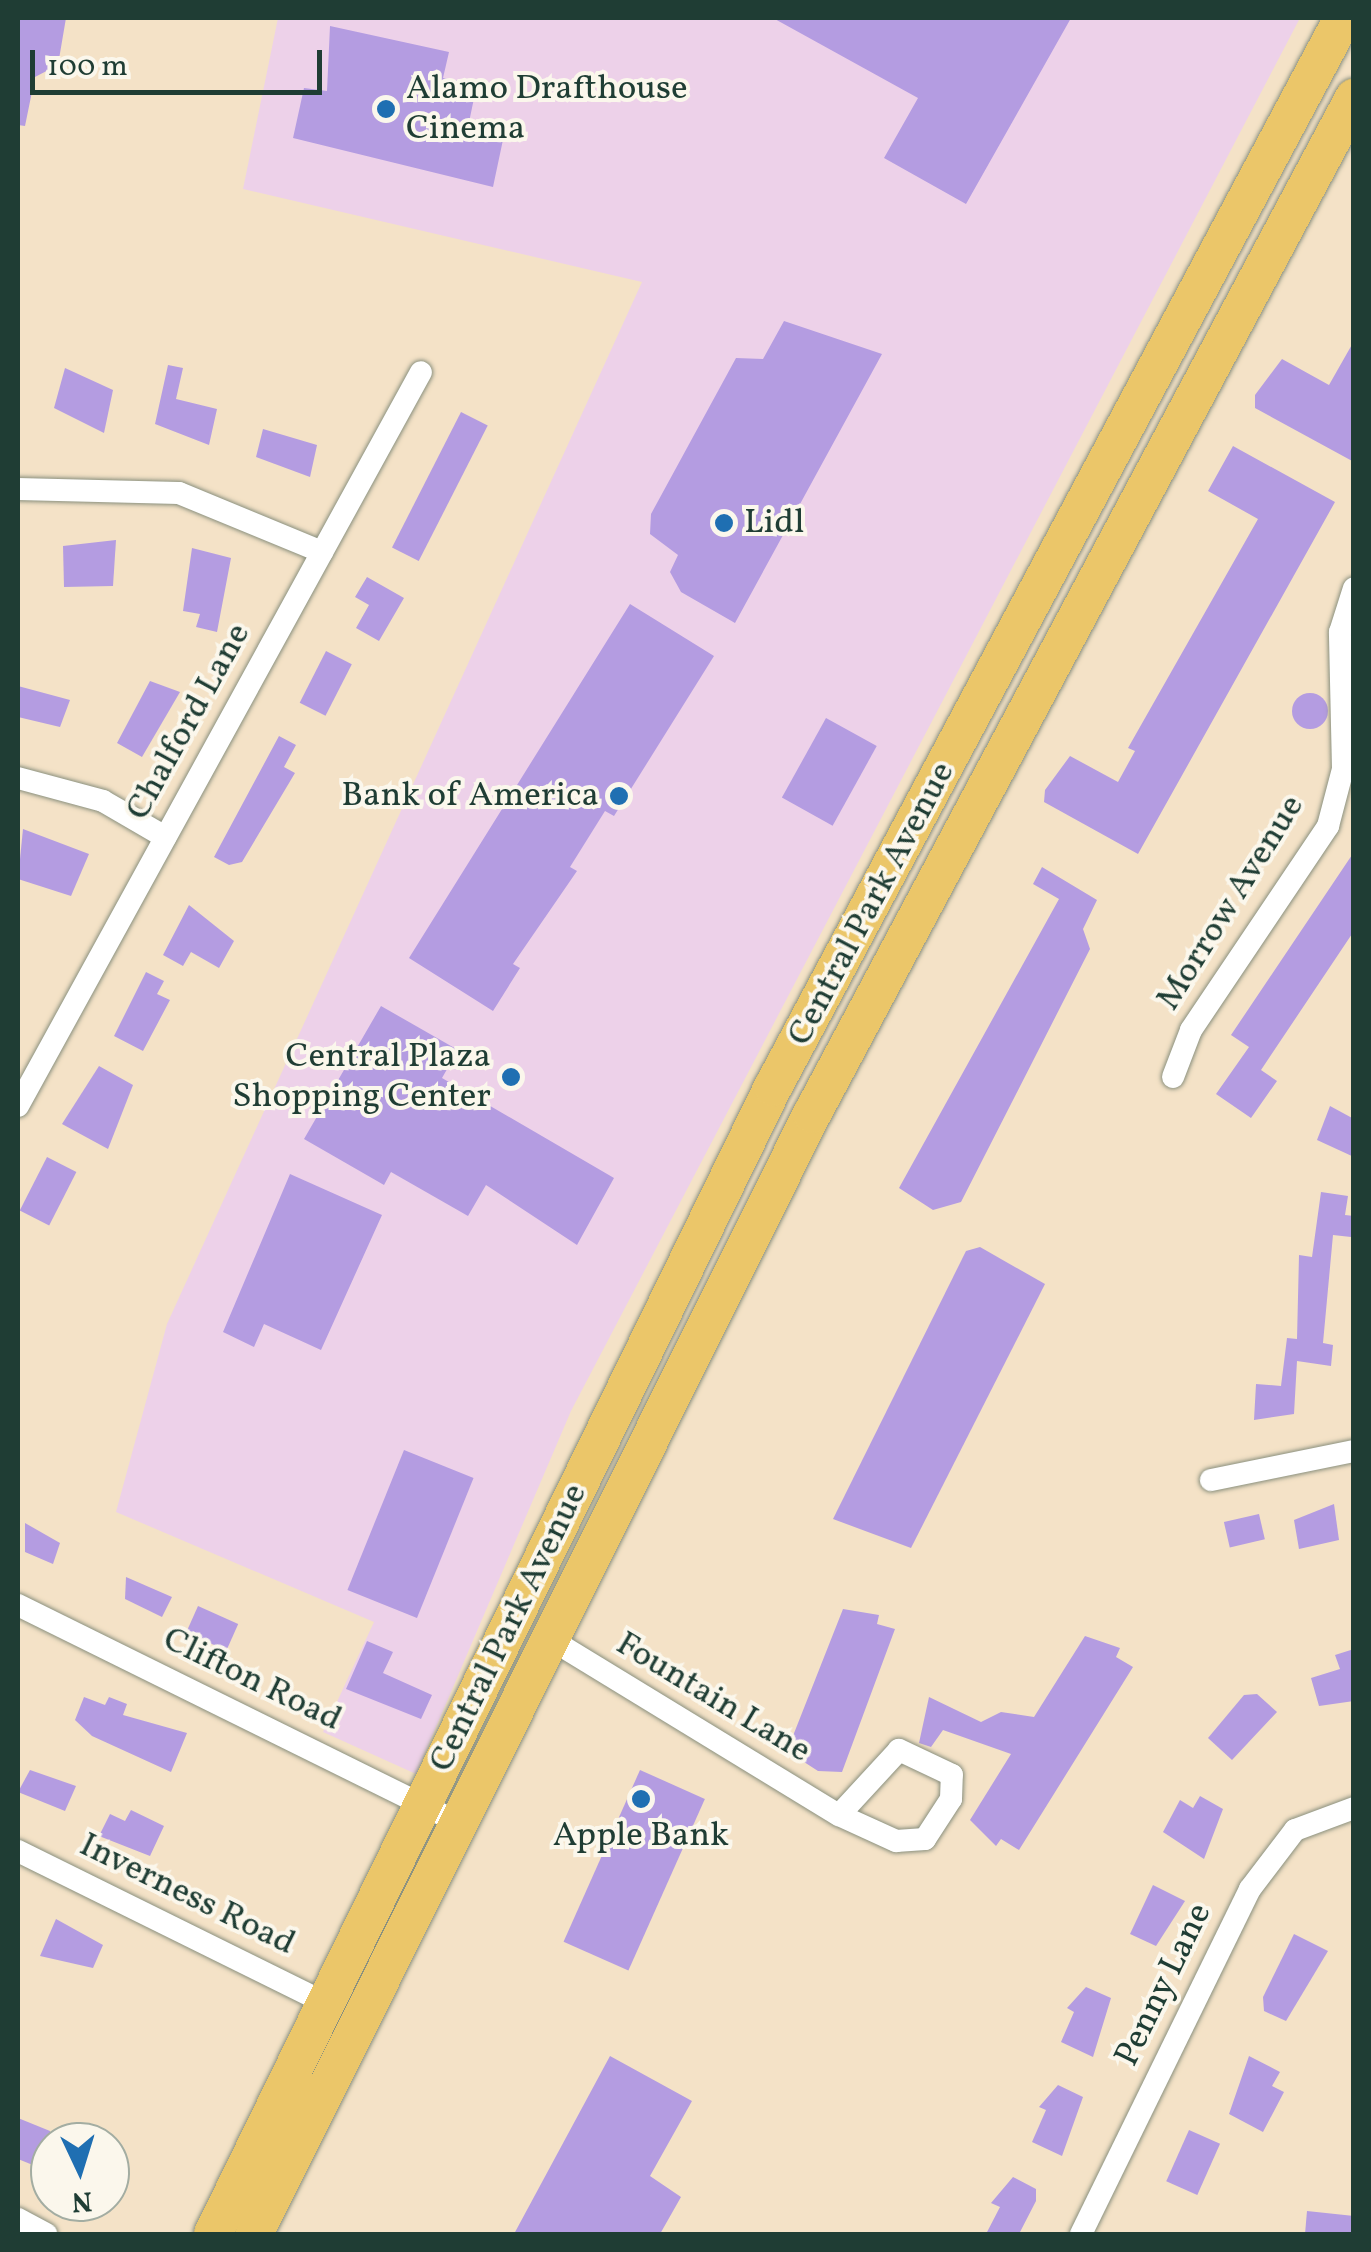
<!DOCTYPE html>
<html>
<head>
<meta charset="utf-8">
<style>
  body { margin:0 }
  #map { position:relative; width:1371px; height:2252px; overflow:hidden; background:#f4e2c7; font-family:Vollkorn,serif }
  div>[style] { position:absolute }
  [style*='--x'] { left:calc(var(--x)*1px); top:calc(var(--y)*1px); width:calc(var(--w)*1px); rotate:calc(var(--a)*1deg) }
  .built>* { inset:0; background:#edd1e9 }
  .building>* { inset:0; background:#b49ce1; transform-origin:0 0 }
  .round { border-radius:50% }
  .roads { filter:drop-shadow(0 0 2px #8a907e) drop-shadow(0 0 2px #8a907e) }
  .street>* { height:22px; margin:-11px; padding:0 11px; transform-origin:11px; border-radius:11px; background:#fff }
  .primary>* { height:38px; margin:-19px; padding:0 19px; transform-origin:19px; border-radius:19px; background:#ebc669 }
  .dots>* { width:28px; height:28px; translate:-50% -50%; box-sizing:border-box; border:5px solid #fbf7ec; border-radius:50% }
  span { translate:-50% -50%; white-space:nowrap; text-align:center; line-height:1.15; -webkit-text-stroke:8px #fbf7ec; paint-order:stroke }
  .poi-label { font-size:35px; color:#1f3d34 }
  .left { translate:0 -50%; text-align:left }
  .right { translate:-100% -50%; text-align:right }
  .street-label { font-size:35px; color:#1f3d34 }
  .frame { position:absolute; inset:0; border:20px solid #1f3d34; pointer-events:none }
  .north { position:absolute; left:30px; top:2122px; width:100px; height:100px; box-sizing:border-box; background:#fbf7ec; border:2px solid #a3ada2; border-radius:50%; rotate:176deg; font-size:28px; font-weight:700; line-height:40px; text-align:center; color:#1f3d34 }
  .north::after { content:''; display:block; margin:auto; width:35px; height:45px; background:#1f6fb2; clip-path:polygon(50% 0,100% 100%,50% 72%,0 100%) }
  .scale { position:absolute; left:30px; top:50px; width:292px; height:45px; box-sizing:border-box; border:5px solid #1f3d34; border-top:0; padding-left:12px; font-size:30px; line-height:35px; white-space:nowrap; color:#1f3d34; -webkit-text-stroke:8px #fbf7ec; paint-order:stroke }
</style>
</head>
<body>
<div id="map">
  <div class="built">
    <div style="clip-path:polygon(278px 18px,1300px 18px,571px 1411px,416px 1774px,323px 1732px,374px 1622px,116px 1512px,167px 1324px,642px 282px,243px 189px)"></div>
  </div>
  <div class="building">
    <div style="clip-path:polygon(18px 18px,66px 18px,58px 65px,35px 77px,25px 126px,18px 125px)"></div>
    <div style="clip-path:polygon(773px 18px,1071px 18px,966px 204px,884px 158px,918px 98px)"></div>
    <div style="clip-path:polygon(330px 26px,449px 52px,443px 78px,477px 84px,468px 127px,504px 135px,493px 187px,293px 138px,304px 88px,327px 91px)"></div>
    <div style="clip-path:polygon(784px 321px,882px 354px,735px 623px,681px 592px,670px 572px,678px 555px,650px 534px,651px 514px,736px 358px,763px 359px)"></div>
    <div style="clip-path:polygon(1354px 341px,1354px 462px,1255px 408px,1255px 395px,1282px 359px,1329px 385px)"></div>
    <div style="clip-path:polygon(168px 365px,183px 368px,176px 399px,217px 409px,209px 445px,155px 424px)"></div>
    <div style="clip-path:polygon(65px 368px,113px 390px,104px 433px,54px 408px)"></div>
    <div style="left:461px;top:412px;width:30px;height:152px;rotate:27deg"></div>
    <div style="clip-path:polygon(263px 429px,317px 445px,310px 477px,256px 457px)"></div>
    <div style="clip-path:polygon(1233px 446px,1335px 502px,1138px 854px,1044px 802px,1045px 790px,1070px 756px,1118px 782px,1135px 751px,1128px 748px,1258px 519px,1208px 491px)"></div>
    <div style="clip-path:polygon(116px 540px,113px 586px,64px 587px,63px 546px)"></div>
    <div style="clip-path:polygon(192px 548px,231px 558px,217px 632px,196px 627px,200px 614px,183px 611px)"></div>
    <div style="clip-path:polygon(367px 577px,404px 598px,379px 641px,356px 628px,369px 605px,355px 597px)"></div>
    <div style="clip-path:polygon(630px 604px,714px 656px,614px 816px,605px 811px,570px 867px,577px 871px,513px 964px,520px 968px,493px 1011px,409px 958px)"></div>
    <div style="left:326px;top:651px;width:29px;height:58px;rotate:27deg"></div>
    <div style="clip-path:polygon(150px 681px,180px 692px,142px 757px,117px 743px)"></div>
    <div style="clip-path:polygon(18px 686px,70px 700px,60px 727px,18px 717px)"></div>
    <div class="round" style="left:1292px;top:693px;width:36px;height:36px"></div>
    <div style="left:826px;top:718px;width:58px;height:91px;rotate:29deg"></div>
    <div style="clip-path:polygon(279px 736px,296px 745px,284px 767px,295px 773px,242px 862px,229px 865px,214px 857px)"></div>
    <div style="clip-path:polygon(23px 829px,89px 854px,71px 896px,18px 879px)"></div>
    <div style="clip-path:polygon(1354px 852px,1354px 931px,1261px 1070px,1277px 1081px,1251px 1118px,1216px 1094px,1249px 1047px,1231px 1035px)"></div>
    <div style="clip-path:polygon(1042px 867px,1097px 900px,1083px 929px,1090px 949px,961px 1202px,933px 1210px,899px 1188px,1059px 899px,1033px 884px)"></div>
    <div style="clip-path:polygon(189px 905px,234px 941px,219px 968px,191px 952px,183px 966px,163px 955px)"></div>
    <div style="clip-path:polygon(146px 972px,164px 981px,157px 994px,170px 1000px,143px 1051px,114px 1036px)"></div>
    <div style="clip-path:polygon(381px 1006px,458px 1050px,442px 1078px,614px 1178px,577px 1245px,486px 1185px,468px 1216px,391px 1172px,384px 1185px,304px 1139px)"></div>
    <div style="clip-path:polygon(99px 1066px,133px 1085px,108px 1149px,62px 1124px)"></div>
    <div style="clip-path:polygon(1330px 1106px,1354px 1119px,1354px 1157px,1317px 1140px)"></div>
    <div style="left:47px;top:1157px;width:33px;height:60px;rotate:27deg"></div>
    <div style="clip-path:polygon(290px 1174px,382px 1215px,321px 1350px,264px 1324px,254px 1347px,223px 1332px)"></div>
    <div style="clip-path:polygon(1321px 1192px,1348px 1196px,1345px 1215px,1354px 1216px,1351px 1237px,1333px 1235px,1323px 1343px,1333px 1345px,1331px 1366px,1297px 1361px,1294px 1414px,1254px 1420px,1256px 1384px,1281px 1386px,1287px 1338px,1297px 1339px,1299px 1255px,1312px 1257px)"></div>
    <div style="clip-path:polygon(980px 1247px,1045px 1284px,911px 1548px,833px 1519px,966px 1251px)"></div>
    <div style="left:404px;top:1450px;width:75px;height:151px;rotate:22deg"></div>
    <div style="clip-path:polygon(1334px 1504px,1339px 1540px,1299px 1549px,1294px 1520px)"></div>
    <div style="left:1259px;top:1514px;width:26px;height:36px;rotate:77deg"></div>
    <div style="clip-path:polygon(25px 1523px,60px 1543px,53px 1564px,25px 1552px)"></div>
    <div style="clip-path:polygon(126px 1577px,172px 1597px,162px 1617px,125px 1599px)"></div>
    <div style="left:198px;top:1606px;width:44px;height:29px;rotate:24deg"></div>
    <div style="clip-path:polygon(843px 1609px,879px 1615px,877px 1624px,895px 1629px,842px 1772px,818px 1771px,787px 1751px)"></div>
    <div style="clip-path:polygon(1085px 1636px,1120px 1648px,1116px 1657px,1133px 1667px,1019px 1850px,1001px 1839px,996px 1846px,970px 1820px,1011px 1754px,943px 1730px,931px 1747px,919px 1743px,929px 1697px,981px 1722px,1001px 1712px,1034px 1717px)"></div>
    <div style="clip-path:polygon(367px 1641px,393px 1652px,383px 1673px,432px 1695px,421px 1719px,346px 1689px)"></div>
    <div style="clip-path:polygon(1354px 1649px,1354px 1701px,1319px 1706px,1311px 1678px,1340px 1669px,1335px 1655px)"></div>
    <div style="clip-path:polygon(1257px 1694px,1277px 1712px,1232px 1760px,1208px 1738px,1244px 1695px)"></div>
    <div style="clip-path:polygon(84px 1697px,105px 1705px,109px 1697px,127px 1704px,123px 1715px,187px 1733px,171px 1772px,92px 1736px,75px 1720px)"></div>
    <div style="clip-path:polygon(30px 1770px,76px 1786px,65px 1811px,18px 1792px)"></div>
    <div style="left:640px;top:1770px;width:71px;height:188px;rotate:24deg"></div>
    <div style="clip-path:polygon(1200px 1796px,1223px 1809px,1204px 1859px,1163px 1832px,1180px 1800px,1193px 1808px)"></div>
    <div style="clip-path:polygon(131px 1810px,164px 1826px,150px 1856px,99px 1836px,110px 1814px,125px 1821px)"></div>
    <div style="clip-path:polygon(1153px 1885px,1185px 1901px,1156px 1946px,1130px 1934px)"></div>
    <div style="clip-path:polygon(56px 1919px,103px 1945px,93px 1968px,40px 1956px)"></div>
    <div style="clip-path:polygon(1294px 1934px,1328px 1951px,1286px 2021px,1264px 2011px,1263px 1997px)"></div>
    <div style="clip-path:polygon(1086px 1987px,1111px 1998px,1093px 2057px,1061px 2042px,1074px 2012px,1067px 2008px)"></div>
    <div style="clip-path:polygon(610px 2056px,692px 2101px,650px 2176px,681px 2197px,660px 2234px,514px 2234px)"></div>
    <div style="clip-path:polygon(1249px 2056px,1280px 2072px,1272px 2086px,1284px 2092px,1263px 2132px,1229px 2114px)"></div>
    <div style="clip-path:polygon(1058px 2085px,1083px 2097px,1062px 2156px,1032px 2142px,1046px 2110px,1039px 2107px)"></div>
    <div style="clip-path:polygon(18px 2118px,50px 2131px,50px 2172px,18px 2159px)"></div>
    <div style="left:1189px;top:2130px;width:34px;height:56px;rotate:24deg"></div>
    <div style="clip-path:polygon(1013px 2177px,1036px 2189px,1036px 2201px,1019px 2234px,986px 2234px,1000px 2207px,991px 2203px)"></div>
    <div style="clip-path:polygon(1307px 2211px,1354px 2216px,1354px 2234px,1305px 2234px)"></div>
  </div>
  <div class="roads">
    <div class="street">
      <div style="--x:18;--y:489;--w:161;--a:1.4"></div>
      <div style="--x:179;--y:493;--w:155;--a:22.4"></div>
      <div style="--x:18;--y:778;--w:88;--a:15.1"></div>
      <div style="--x:103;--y:801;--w:72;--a:30.1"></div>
      <div style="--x:1173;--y:1077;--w:50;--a:-69"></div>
      <div style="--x:1191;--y:1030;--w:246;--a:-56.1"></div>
      <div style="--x:1328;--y:826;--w:59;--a:-75.3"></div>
      <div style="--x:1343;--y:769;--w:137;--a:-91.3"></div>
      <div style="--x:1340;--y:632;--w:46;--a:-72.3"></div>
      <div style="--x:18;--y:1106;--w:837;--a:-61.23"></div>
      <div style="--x:1211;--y:1480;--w:146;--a:-11.5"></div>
      <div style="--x:18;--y:1605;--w:487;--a:26.3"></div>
      <div style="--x:552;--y:1640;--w:336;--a:31.4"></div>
      <div style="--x:839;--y:1815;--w:63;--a:24.5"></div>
      <div style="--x:896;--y:1841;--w:29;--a:-4"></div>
      <div style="--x:925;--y:1839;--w:48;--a:-57"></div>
      <div style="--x:951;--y:1799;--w:24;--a:-88"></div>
      <div style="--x:952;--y:1775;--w:59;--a:-154.7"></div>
      <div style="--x:899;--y:1750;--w:88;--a:132.7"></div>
      <div style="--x:18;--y:1851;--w:343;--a:26.3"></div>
      <div style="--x:18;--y:2219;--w:32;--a:28"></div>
      <div style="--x:1081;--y:2234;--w:384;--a:-63.9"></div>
      <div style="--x:1250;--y:1889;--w:74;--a:-52.7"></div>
      <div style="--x:1295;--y:1830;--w:63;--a:-20.4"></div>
    </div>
    <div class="primary">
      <div style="--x:213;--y:2234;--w:1276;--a:-63.98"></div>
      <div style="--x:773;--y:1087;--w:1211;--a:-61.93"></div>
      <div style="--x:254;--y:2234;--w:1251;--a:-63.52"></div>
      <div style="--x:812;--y:1114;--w:1152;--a:-61.92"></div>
    </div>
  </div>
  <div class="dots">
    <div style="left:386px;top:109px;background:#1f6fb2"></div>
    <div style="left:724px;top:523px;background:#1f6fb2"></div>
    <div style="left:619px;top:796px;background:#1f6fb2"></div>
    <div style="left:511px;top:1077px;background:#1f6fb2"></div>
    <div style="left:641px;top:1799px;background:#1f6fb2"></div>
  </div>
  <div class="poi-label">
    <span class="left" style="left:406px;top:109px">Alamo Drafthouse<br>Cinema</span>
    <span class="left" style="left:744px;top:523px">Lidl</span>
    <span class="right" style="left:599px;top:796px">Bank of America</span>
    <span class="right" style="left:491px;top:1077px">Central Plaza<br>Shopping Center</span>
    <span style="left:641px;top:1836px">Apple Bank</span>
  </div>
  <div class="street-label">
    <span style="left:189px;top:722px;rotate:-61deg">Chalford Lane</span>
    <span style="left:1231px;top:903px;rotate:-58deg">Morrow Avenue</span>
    <span style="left:872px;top:904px;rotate:-62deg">Central Park Avenue</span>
    <span style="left:509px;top:1628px;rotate:-64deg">Central Park Avenue</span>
    <span style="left:252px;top:1680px;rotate:26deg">Clifton Road</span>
    <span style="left:713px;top:1698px;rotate:31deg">Fountain Lane</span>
    <span style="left:187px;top:1895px;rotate:26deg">Inverness Road</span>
    <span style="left:1164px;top:1985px;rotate:-64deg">Penny Lane</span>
  </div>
  <div class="frame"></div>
  <div class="north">N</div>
  <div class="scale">100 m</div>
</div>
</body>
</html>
